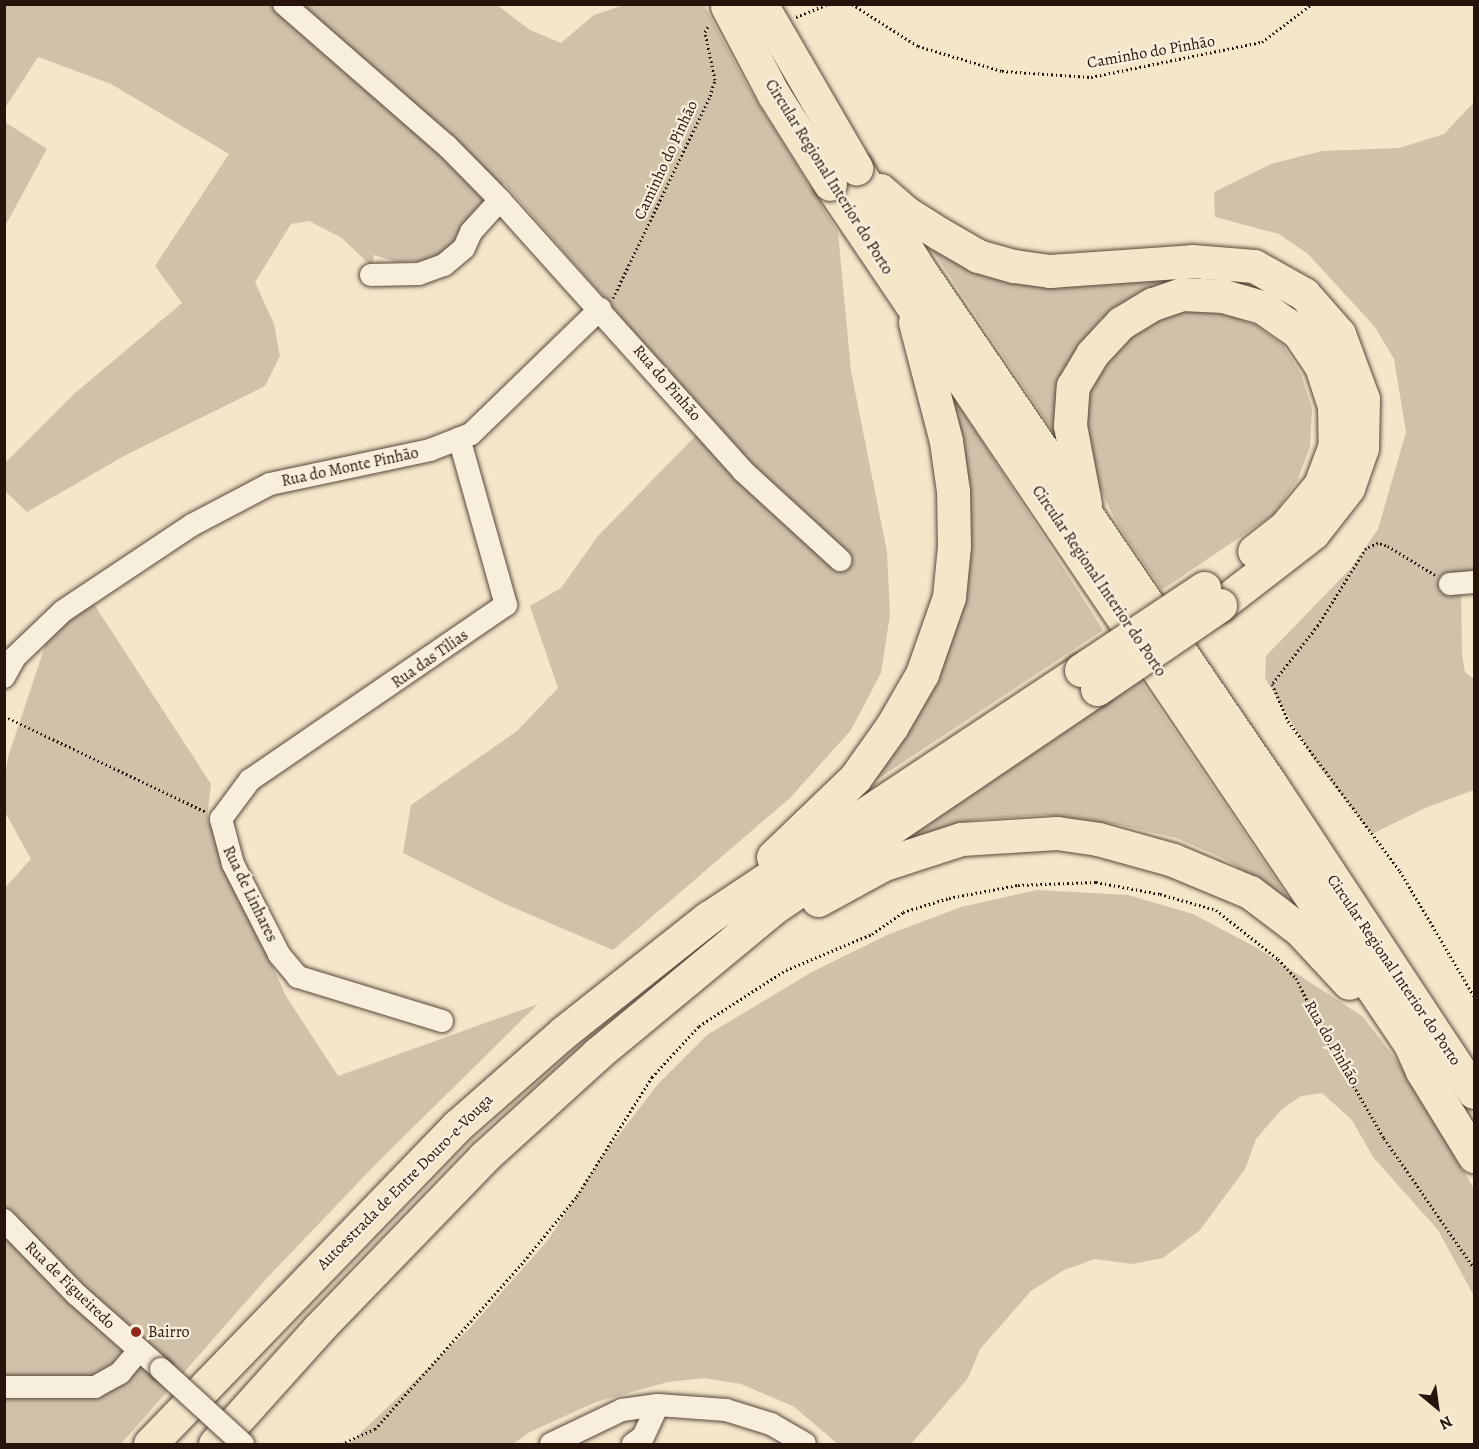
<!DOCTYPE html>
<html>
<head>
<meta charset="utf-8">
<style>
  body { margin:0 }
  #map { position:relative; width:1479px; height:1449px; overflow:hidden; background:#f3e6c9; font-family:Alegreya,serif }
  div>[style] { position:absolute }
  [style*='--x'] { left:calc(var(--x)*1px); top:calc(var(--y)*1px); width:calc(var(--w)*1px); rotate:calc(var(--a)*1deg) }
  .green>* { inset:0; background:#d0c2a9 }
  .path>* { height:3px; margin-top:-1.5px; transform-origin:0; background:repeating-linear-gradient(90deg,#26130b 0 1.5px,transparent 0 4.5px) }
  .roads { filter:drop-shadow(0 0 2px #59483a) drop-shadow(0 0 2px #59483a) }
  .minor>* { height:22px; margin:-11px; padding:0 11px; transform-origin:11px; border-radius:11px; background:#f7efdc }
  .highway>* { height:33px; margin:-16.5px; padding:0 16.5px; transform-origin:16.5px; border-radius:16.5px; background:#f3e6c9 }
  .bridges { filter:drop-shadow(0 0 2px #59483a) drop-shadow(0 0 2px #59483a) }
  .minor-bridge>* { height:22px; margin:-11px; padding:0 11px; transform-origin:11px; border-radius:11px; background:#f7efdc }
  .highway-bridge>* { height:33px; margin:-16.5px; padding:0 16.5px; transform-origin:16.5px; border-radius:16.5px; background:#f3e6c9 }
  .dots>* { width:16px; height:16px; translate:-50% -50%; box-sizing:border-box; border:3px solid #f7efdc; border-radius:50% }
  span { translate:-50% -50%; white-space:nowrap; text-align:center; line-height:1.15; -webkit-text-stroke:4.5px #f7efdc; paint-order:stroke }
  .street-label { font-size:16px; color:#26130b }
  .poi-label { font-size:16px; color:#26130b }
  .left { translate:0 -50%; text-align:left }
  .frame { position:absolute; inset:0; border:6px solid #26130b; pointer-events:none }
  .north { position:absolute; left:1407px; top:1377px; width:60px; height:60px; -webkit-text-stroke:4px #f7efdc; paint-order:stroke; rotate:151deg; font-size:16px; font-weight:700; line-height:24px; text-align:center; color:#26130b }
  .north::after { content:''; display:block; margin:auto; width:21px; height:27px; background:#26130b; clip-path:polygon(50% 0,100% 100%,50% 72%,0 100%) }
</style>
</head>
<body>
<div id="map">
  <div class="green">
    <div style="clip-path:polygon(5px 5px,497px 5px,530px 30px,561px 43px,594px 15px,624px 5px,704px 5px,748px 87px,838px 232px,851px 371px,887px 552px,890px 615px,881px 673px,851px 730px,790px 798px,613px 950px,503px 903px,403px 853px,411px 805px,517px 731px,558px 688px,530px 606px,561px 588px,598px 536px,711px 420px,504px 183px,465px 236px,437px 260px,396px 262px,374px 255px,372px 267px,342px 238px,309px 221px,291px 224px,255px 282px,274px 324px,280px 356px,265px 386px,124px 456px,27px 512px,5px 491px,5px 463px,74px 394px,182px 303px,155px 266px,229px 154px,111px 84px,38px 57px,5px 108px)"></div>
    <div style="clip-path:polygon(1474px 102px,1474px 584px,1461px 589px,1462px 655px,1465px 672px,1474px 679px,1474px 790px,1425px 808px,1372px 834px,1314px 760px,1265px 678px,1266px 656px,1352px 567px,1378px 529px,1406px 432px,1394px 359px,1375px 327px,1308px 254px,1279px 234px,1215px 217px,1214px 192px,1271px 164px,1302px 156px,1322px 151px,1399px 148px,1444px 134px)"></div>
    <div style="clip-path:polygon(5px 122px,47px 149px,5px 226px)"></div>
    <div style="clip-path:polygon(925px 239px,1240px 277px,1241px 287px,1183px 280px,1140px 292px,1100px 320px,1076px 351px,1058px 399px,1055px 434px)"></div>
    <div style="clip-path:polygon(1187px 307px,1221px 311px,1257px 326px,1283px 345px,1301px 374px,1312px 408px,1310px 447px,1297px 481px,1274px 514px,1162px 590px,1119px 527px,1100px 489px,1088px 456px,1085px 416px,1092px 381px,1117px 342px,1150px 319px)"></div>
    <div style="clip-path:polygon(943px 380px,1103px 630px,855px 794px,965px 598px,971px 527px,965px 461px)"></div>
    <div style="clip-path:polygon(90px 598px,211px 784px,207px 818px,220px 851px,286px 996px,338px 1076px,538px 1004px,377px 1163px,265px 1280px,121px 1444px,5px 1444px,4px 889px,31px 859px,5px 812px,5px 780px,8px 757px,46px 643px)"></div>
    <div style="clip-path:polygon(1140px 680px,1289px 899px,1223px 858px,1176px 838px,1120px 825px,1045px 815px,973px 820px,907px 842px,901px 836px)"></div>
    <div style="clip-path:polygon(1037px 890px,1128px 895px,1193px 914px,1259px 949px,1362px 1016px,1406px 1072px,1474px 1189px,1474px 1296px,1438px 1230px,1373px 1157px,1352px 1120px,1322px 1093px,1301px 1096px,1281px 1110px,1256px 1139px,1245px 1169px,1200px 1230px,1163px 1258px,1132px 1264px,1095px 1259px,1064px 1270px,1031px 1291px,980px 1349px,968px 1378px,911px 1444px,838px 1444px,793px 1406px,741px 1384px,704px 1378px,668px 1382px,596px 1402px,530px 1432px,513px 1444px,349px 1444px,470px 1328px,548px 1240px,601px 1158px,658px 1084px,707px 1035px,810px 973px,887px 935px,961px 907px)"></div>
  </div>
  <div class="path">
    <div style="--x:852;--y:4;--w:78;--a:32.5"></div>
    <div style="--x:918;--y:46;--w:88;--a:16.6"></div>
    <div style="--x:1002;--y:71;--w:89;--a:3.9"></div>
    <div style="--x:1091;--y:77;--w:175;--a:-11.6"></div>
    <div style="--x:1262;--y:42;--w:63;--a:-37.2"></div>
    <div style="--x:796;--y:17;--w:35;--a:-22"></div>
    <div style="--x:613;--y:298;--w:224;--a:-64.3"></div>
    <div style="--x:710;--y:96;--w:17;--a:-73"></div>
    <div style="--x:715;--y:80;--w:49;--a:-101.8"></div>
    <div style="--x:705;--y:32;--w:8;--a:-60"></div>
    <div style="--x:1435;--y:575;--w:57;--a:-148.5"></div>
    <div style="--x:1386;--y:545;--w:8;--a:-166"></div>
    <div style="--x:1378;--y:543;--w:13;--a:157"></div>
    <div style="--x:1366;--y:548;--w:91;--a:121.9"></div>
    <div style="--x:1318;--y:625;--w:75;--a:127.9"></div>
    <div style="--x:1272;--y:684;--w:40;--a:66.6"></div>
    <div style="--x:1288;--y:721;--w:187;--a:53.3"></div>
    <div style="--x:1400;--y:871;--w:145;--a:59.4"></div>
    <div style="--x:4;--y:716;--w:224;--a:25.4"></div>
    <div style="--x:341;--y:1444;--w:37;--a:-24"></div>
    <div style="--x:375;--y:1429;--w:225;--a:-48.4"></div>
    <div style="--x:524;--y:1261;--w:84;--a:-50.8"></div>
    <div style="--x:577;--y:1196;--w:141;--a:-57.8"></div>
    <div style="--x:652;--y:1077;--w:69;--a:-47.3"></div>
    <div style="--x:699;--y:1026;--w:103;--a:-32.8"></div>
    <div style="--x:786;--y:970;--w:93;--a:-22.7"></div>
    <div style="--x:872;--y:934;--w:38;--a:-35"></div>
    <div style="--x:903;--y:912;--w:48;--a:-16.9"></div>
    <div style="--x:949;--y:898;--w:70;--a:-10.7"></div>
    <div style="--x:1018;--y:885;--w:78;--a:-2.2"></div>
    <div style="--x:1096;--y:882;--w:65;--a:10.6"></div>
    <div style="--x:1160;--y:894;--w:58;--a:15.9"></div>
    <div style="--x:1216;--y:910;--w:79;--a:38.3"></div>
    <div style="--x:1278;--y:959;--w:26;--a:47"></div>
    <div style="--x:1296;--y:978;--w:64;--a:63.8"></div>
    <div style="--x:1324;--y:1035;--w:119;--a:59.8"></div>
    <div style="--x:1384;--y:1138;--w:158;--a:55.3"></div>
  </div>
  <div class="roads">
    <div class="minor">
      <div style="--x:284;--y:4;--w:216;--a:41.1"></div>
      <div style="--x:447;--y:146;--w:76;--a:45.5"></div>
      <div style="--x:500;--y:200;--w:364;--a:48.1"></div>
      <div style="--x:743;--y:471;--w:132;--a:42.5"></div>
      <div style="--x:371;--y:275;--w:48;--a:-1.2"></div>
      <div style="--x:419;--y:274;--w:27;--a:-20"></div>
      <div style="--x:444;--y:265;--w:26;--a:-40"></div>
      <div style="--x:464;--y:248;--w:17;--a:-66"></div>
      <div style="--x:471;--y:232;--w:43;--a:-47.8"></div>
      <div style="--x:1450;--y:584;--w:24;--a:-5"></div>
      <div style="--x:4;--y:677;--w:23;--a:-61"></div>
      <div style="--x:15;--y:657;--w:66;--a:-43.8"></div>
      <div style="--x:63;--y:611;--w:155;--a:-33.7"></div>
      <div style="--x:192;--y:525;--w:88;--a:-27.7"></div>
      <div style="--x:270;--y:484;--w:164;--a:-12"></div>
      <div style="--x:430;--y:450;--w:44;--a:-21.3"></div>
      <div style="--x:471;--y:434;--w:180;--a:-44.1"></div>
      <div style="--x:442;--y:1021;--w:151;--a:-163"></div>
      <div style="--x:298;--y:977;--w:30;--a:-130"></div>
      <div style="--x:279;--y:954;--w:101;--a:-117.1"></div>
      <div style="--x:233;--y:864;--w:47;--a:-104.9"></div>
      <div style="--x:221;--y:819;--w:49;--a:-53.4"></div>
      <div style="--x:250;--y:780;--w:310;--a:-34.4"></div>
      <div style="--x:506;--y:605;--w:173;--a:-105.7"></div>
      <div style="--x:4;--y:1220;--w:103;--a:45.8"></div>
      <div style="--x:76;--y:1294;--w:113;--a:41.4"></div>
      <div style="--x:4;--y:1387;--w:91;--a:0"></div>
      <div style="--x:95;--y:1387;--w:29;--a:-29"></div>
      <div style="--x:120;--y:1373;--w:30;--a:-50"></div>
      <div style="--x:551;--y:1444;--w:79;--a:-25.6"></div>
      <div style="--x:622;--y:1410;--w:36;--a:-8"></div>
      <div style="--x:658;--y:1405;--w:68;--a:4.2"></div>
      <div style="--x:726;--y:1410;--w:47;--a:17.3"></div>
      <div style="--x:771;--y:1424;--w:39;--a:30"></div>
      <div style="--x:633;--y:1444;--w:12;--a:-35"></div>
      <div style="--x:643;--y:1437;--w:35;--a:-65"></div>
    </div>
    <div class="highway">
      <div style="--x:856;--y:168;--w:123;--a:58"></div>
      <div style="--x:921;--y:272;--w:619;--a:55.67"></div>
      <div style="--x:1270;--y:783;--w:370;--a:56.6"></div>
      <div style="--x:830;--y:184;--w:1037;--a:56"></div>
      <div style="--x:1410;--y:1044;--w:30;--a:66"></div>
      <div style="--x:1422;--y:1071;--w:100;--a:58.5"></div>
      <div style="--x:880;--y:190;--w:33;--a:41"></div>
      <div style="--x:905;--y:212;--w:41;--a:32.2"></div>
      <div style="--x:940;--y:234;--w:44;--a:30.1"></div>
      <div style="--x:978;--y:256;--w:37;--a:16"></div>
      <div style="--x:1014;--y:266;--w:36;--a:8"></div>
      <div style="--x:1050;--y:271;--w:142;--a:-4"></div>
      <div style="--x:1192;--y:261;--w:62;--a:4.6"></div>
      <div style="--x:1254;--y:266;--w:57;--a:29.2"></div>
      <div style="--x:1304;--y:294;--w:53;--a:48.8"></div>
      <div style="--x:1339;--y:334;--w:69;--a:69.7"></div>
      <div style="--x:1363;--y:399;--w:49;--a:91.2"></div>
      <div style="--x:1362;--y:448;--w:42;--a:109.3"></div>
      <div style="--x:1348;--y:488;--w:57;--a:127.9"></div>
      <div style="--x:1313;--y:533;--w:118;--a:142.3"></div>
      <div style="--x:1085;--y:504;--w:80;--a:-100.8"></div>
      <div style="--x:1070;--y:425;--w:39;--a:-86"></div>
      <div style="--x:1073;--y:386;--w:37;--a:-59"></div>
      <div style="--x:1092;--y:354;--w:42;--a:-46.9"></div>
      <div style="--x:1121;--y:323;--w:37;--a:-31"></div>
      <div style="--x:1153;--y:304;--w:31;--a:-19"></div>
      <div style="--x:1182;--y:294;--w:41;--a:2.8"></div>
      <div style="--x:1223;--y:296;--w:41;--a:15.8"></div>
      <div style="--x:1262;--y:307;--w:44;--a:34.8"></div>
      <div style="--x:1298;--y:332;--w:41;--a:55.9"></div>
      <div style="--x:1321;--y:366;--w:42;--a:72"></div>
      <div style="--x:1334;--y:406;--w:39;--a:89"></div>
      <div style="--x:1335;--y:445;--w:43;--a:110.6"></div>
      <div style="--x:1320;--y:485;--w:55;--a:129.8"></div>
      <div style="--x:1285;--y:527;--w:39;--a:142"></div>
      <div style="--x:773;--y:857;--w:114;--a:-43.9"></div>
      <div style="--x:855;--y:778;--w:64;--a:-54.6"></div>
      <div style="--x:892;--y:726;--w:60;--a:-60"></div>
      <div style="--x:922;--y:674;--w:82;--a:-70.7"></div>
      <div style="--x:949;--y:597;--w:51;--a:-84.4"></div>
      <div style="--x:954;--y:546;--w:55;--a:-91"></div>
      <div style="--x:953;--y:491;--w:50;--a:-98"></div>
      <div style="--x:946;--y:441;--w:123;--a:-104.6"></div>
      <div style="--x:818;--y:900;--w:75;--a:-28.6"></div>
      <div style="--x:884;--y:864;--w:81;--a:-18"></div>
      <div style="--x:961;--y:839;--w:96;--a:-3.6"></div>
      <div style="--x:1057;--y:833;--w:41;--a:8.3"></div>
      <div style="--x:1098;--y:839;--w:78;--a:15.6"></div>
      <div style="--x:1173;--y:860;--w:83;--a:22.6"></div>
      <div style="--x:1250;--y:892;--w:63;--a:37.2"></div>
      <div style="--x:1300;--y:930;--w:72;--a:47.2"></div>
      <div style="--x:150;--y:1444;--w:442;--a:-46"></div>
      <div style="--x:457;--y:1126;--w:142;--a:-41.3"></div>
      <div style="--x:564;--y:1032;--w:184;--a:-38.4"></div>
      <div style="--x:708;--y:918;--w:448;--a:-33.6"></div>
      <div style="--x:215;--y:1444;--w:156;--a:-48.1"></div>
      <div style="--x:319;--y:1328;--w:238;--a:-46"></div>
      <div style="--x:484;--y:1157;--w:153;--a:-42.3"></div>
      <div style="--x:597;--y:1054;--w:232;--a:-39.6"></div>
      <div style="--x:776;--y:906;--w:387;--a:-34.1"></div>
    </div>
  </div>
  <div class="bridges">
    <div class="minor-bridge">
      <div style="--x:161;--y:1369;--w:111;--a:42.4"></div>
    </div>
    <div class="highway-bridge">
      <div style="--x:761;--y:4;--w:190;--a:59.9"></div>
      <div style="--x:727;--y:6;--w:101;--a:62.2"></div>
      <div style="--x:774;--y:95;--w:105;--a:57.8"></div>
      <div style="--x:1081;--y:670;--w:148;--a:-33.7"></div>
      <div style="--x:1097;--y:689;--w:149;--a:-34.3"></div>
    </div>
  </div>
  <div class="dots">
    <div style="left:136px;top:1332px;background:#8f2418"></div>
  </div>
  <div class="street-label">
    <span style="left:1151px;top:52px;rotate:-10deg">Caminho do Pinhão</span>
    <span style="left:666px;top:160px;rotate:-65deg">Caminho do Pinhão</span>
    <span style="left:829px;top:177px;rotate:58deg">Circular Regional Interior do Porto</span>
    <span style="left:667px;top:383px;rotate:49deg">Rua do Pinhão</span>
    <span style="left:350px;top:467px;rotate:-12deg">Rua do Monte Pinhão</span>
    <span style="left:1099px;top:581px;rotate:56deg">Circular Regional Interior do Porto</span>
    <span style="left:430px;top:659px;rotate:-35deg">Rua das Tílias</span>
    <span style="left:250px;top:894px;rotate:64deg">Rua de Linhares</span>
    <span style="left:1394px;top:970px;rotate:56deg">Circular Regional Interior do Porto</span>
    <span style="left:1332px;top:1043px;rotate:60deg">Rua do Pinhão</span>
    <span style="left:405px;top:1182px;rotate:-45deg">Autoestrada de Entre Douro-e-Vouga</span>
    <span style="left:70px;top:1285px;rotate:44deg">Rua de Figueiredo</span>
  </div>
  <div class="poi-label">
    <span class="left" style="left:148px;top:1332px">Bairro</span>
  </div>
  <div class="frame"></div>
  <div class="north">N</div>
</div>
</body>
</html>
